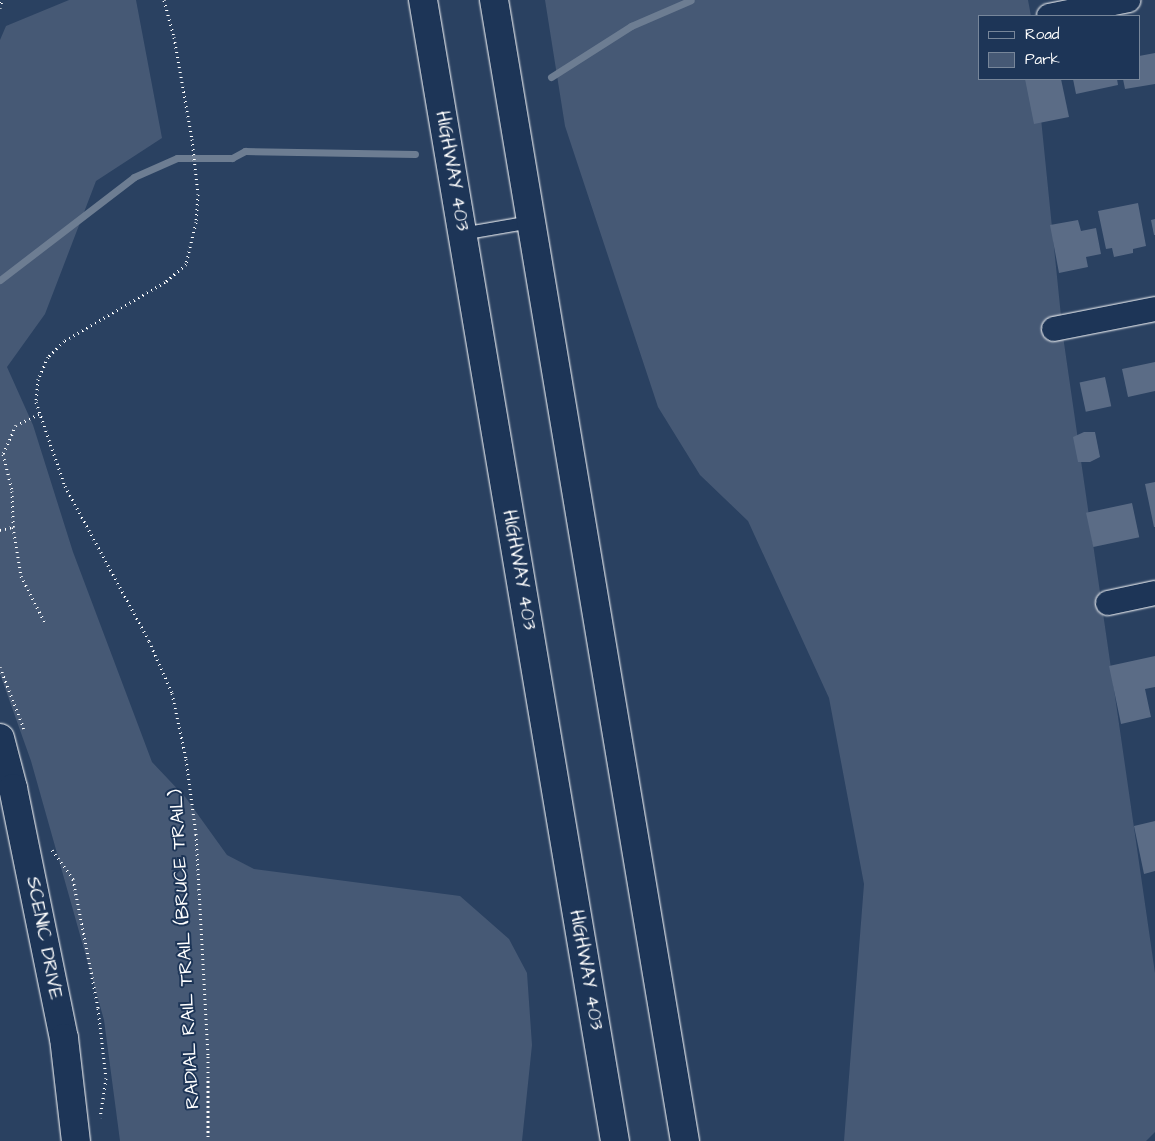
<!DOCTYPE html>
<html>
<head>
<meta charset="utf-8">
<style>
  body { margin:0 }
  #map { position:relative; width:1155px; height:1141px; overflow:hidden; background:#2a4161; font-family:"Architects Daughter",sans-serif }
  div>[style] { position:absolute }
  [style*='--x'] { left:calc(var(--x)*1px); top:calc(var(--y)*1px); width:calc(var(--w)*1px); rotate:calc(var(--a)*1deg) }
  .green>* { inset:0; background:#465975 }
  .stream>* { height:7px; margin:-3.5px; padding:0 3.5px; transform-origin:3.5px; border-radius:3.5px; background:#6d7d92 }
  .building>* { inset:0; background:#5b6c86; transform-origin:0 0 }
  .path>* { height:3px; margin-top:-1.5px; transform-origin:0; background:repeating-linear-gradient(90deg,#fff 0 1px,transparent 0 5px) }
  .roads { filter:drop-shadow(0 0 1px #fff) drop-shadow(0 0 1px #fff) }
  .lane>* { height:12px; margin:-6px; padding:0 6px; transform-origin:6px; border-radius:6px; background:#1d3557 }
  .street>* { height:24px; margin:-12px; padding:0 12px; transform-origin:12px; border-radius:12px; background:#1d3557 }
  .secondary>* { height:28px; margin:-14px; padding:0 14px; transform-origin:14px; border-radius:14px; background:#1d3557 }
  .highway>* { height:28px; margin:-14px; padding:0 14px; transform-origin:14px; border-radius:14px; background:#1d3557 }
  span { translate:-50% -50%; white-space:nowrap; text-align:center; line-height:1.15; -webkit-text-stroke:4px #1d3557; paint-order:stroke }
  .street-label { font-size:19px; color:#fff }
  .legend { position:absolute; left:978px; top:15px; width:162px; height:65px; box-sizing:border-box; background:#1d3557; border:1px solid #77869a; margin:0; padding:6px 9px; list-style:none; font-size:15px; color:#fff }
  .legend li { display:flex; align-items:center; gap:10px; height:25px }
  .legend b { width:25px; border:1px solid #77869a }
</style>
</head>
<body>
<div id="map">
  <div class="green">
    <div style="clip-path:polygon(69px 0,136px 0,162px 138px,96px 181px,45px 314px,7px 367px,33px 425px,73px 552px,152px 762px,186px 798px,227px 855px,254px 869px,460px 896px,509px 939px,527px 973px,532px 1045px,522px 1141px,120px 1141px,104px 1020px,31px 761px,0 674px,0 40px,6px 26px)"></div>
    <div style="clip-path:polygon(545px 0,1028px 0,1031px 16px,979px 16px,979px 79px,1037px 79px,1063px 336px,1155px 973px,1155px 1132px,1146px 1141px,844px 1141px,864px 884px,829px 698px,748px 521px,700px 475px,658px 407px,565px 126px)"></div>
  </div>
  <div class="stream">
    <div style="--x:551;--y:77;--w:95;--a:-32.5"></div>
    <div style="--x:631;--y:26;--w:65;--a:-23.4"></div>
    <div style="--x:0;--y:280;--w:169;--a:-37.5"></div>
    <div style="--x:134;--y:177;--w:47;--a:-23.8"></div>
    <div style="--x:177;--y:158;--w:55;--a:0"></div>
    <div style="--x:232;--y:158;--w:15;--a:-28"></div>
    <div style="--x:245;--y:151;--w:170;--a:1"></div>
  </div>
  <div class="building">
    <div style="clip-path:polygon(1155px 53px,1155px 84px,1125px 89px,1123px 79px,1139px 79px,1139px 56px)"></div>
    <div style="clip-path:polygon(1025px 79px,1061px 79px,1069px 117px,1034px 124px)"></div>
    <div style="clip-path:polygon(1073px 79px,1117px 79px,1118px 85px,1076px 94px)"></div>
    <div style="clip-path:polygon(1138px 203px,1146px 246px,1133px 249px,1133px 253px,1114px 257px,1112px 248px,1106px 249px,1098px 211px)"></div>
    <div style="clip-path:polygon(1155px 219px,1155px 235px,1154px 235px,1151px 220px)"></div>
    <div style="clip-path:polygon(1078px 220px,1081px 231px,1096px 228px,1101px 254px,1086px 257px,1088px 267px,1059px 273px,1050px 225px)"></div>
    <div style="clip-path:polygon(1155px 362px,1155px 391px,1128px 397px,1122px 369px)"></div>
    <div style="left:1105px;top:377px;width:30px;height:26px;rotate:78deg"></div>
    <div style="clip-path:polygon(1084px 432px,1095px 432px,1100px 457px,1090px 462px,1078px 462px,1073px 437px)"></div>
    <div style="clip-path:polygon(1155px 482px,1155px 527px,1154px 527px,1145px 484px)"></div>
    <div style="left:1132px;top:503px;width:35px;height:47px;rotate:78deg"></div>
    <div style="clip-path:polygon(1155px 656px,1155px 687px,1145px 689px,1151px 717px,1121px 724px,1109px 666px)"></div>
    <div style="clip-path:polygon(1155px 821px,1155px 871px,1144px 874px,1134px 826px)"></div>
  </div>
  <div class="path">
    <div style="--x:164;--y:0;--w:38;--a:75"></div>
    <div style="--x:174;--y:37;--w:104;--a:80"></div>
    <div style="--x:192;--y:139;--w:55;--a:83.8"></div>
    <div style="--x:198;--y:194;--w:28;--a:94"></div>
    <div style="--x:196;--y:222;--w:43;--a:103.4"></div>
    <div style="--x:186;--y:264;--w:28;--a:139"></div>
    <div style="--x:165;--y:282;--w:117;--a:149.7"></div>
    <div style="--x:64;--y:341;--w:23;--a:135"></div>
    <div style="--x:48;--y:357;--w:24;--a:114"></div>
    <div style="--x:38;--y:379;--w:23;--a:95"></div>
    <div style="--x:36;--y:402;--w:89;--a:71"></div>
    <div style="--x:65;--y:486;--w:176;--a:61.5"></div>
    <div style="--x:149;--y:641;--w:57;--a:66.1"></div>
    <div style="--x:172;--y:693;--w:67;--a:78"></div>
    <div style="--x:186;--y:759;--w:76;--a:82.4"></div>
    <div style="--x:196;--y:834;--w:222;--a:86.9"></div>
    <div style="--x:208;--y:1056;--w:85;--a:90"></div>
    <div style="--x:0;--y:8;--w:8;--a:-76"></div>
    <div style="--x:39;--y:414;--w:25;--a:154"></div>
    <div style="--x:16;--y:425;--w:32;--a:114"></div>
    <div style="--x:3;--y:454;--w:38;--a:76"></div>
    <div style="--x:12;--y:491;--w:36;--a:88"></div>
    <div style="--x:13;--y:527;--w:50;--a:80.7"></div>
    <div style="--x:21;--y:576;--w:53;--a:62.9"></div>
    <div style="--x:0;--y:530;--w:13;--a:-13"></div>
    <div style="--x:0;--y:667;--w:66;--a:68.8"></div>
    <div style="--x:52;--y:850;--w:36;--a:54"></div>
    <div style="--x:73;--y:879;--w:131;--a:79"></div>
    <div style="--x:98;--y:1008;--w:70;--a:83.5"></div>
    <div style="--x:106;--y:1078;--w:40;--a:98.5"></div>
  </div>
  <div class="roads">
    <div class="lane">
      <div style="--x:462;--y:234;--w:70;--a:-9.9"></div>
    </div>
    <div class="street">
      <div style="--x:1049;--y:16;--w:81;--a:-11.4"></div>
      <div style="--x:1054;--y:329;--w:103;--a:-11.2"></div>
      <div style="--x:1108;--y:603;--w:48;--a:-12"></div>
    </div>
    <div class="secondary">
      <div style="--x:0;--y:738;--w:52;--a:75.4"></div>
      <div style="--x:13;--y:788;--w:255;--a:78.5"></div>
      <div style="--x:64;--y:1038;--w:104;--a:83.4"></div>
    </div>
    <div class="highway">
      <div style="--x:423;--y:0;--w:1157;--a:80.45"></div>
      <div style="--x:494;--y:0;--w:1157;--a:80.5"></div>
    </div>
  </div>
  <div class="street-label">
    <span style="left:452px;top:171px;rotate:80deg">HIGHWAY 403</span>
    <span style="left:519px;top:570px;rotate:80deg">HIGHWAY 403</span>
    <span style="left:44px;top:938px;rotate:79deg">SCENIC DRIVE</span>
    <span style="left:185px;top:949px;rotate:-93deg">RADIAL RAIL TRAIL (BRUCE TRAIL)</span>
    <span style="left:586px;top:970px;rotate:80deg">HIGHWAY 403</span>
  </div>
  <ul class="legend">
  <li><b style="height:6px;background:#1d3557"></b>Road</li>
  <li><b style="height:14px;background:#465975"></b>Park</li>
  </ul>
</div>
</body>
</html>
